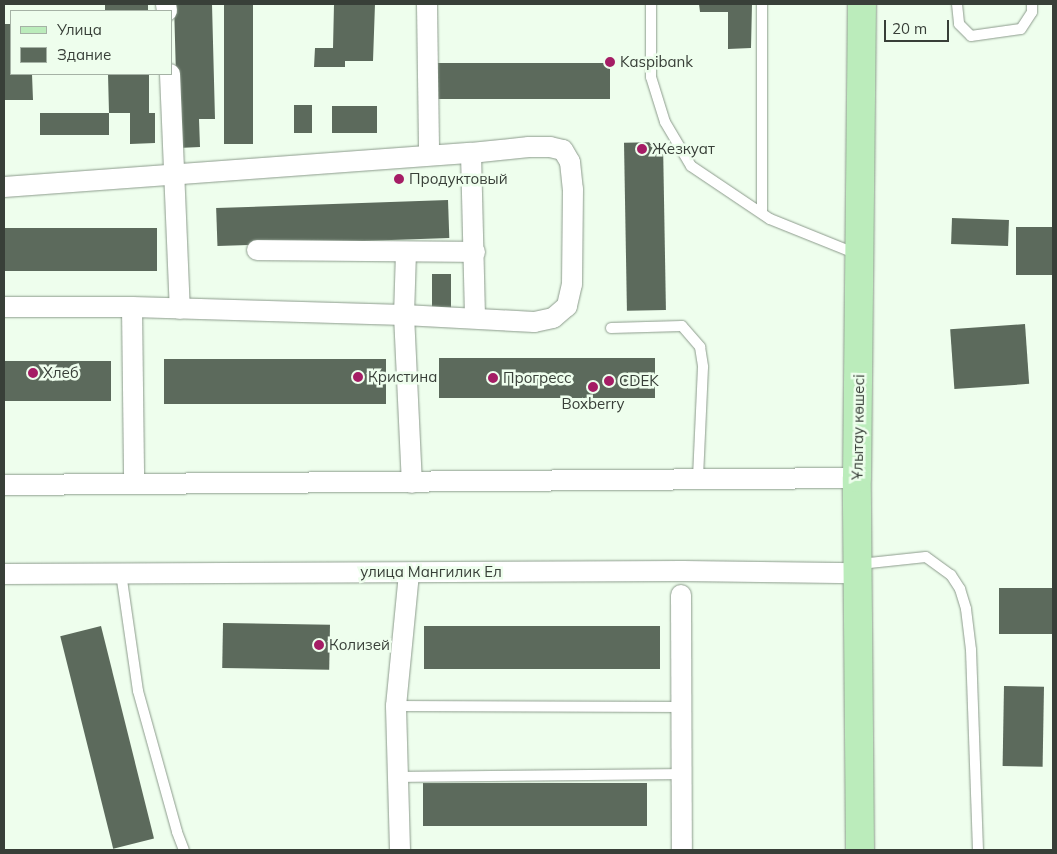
<!DOCTYPE html>
<html>
<head>
<meta charset="utf-8">
<style>
  body { margin:0 }
  #map { position:relative; width:1057px; height:854px; overflow:hidden; background:#eefeed; font-family:Mulish,sans-serif }
  div>[style] { position:absolute }
  [style*='--x'] { left:calc(var(--x)*1px); top:calc(var(--y)*1px); width:calc(var(--w)*1px); rotate:calc(var(--a)*1deg) }
  .building>* { inset:0; background:#5c6a5c; transform-origin:0 0 }
  .roads { filter:drop-shadow(0 0 1px #8c9b8c) drop-shadow(0 0 1px #8c9b8c) }
  .lane>* { height:10px; margin:-5px; padding:0 5px; transform-origin:5px; border-radius:5px; background:#fff }
  .street>* { height:20px; margin:-10px; padding:0 10px; transform-origin:10px; border-radius:10px; background:#fff }
  .primary>* { height:28px; margin:-14px; padding:0 14px; transform-origin:14px; border-radius:14px; background:#bbecbb }
  .dots>* { width:14px; height:14px; translate:-50% -50%; box-sizing:border-box; border:2px solid #eefeed; border-radius:50% }
  span { translate:-50% -50%; white-space:nowrap; text-align:center; line-height:1.15; -webkit-text-stroke:5px #eefeed; paint-order:stroke }
  .poi-label { font-size:15px; color:#383f38 }
  .left { translate:0 -50%; text-align:left }
  .street-label { font-size:15px; color:#383f38 }
  .frame { position:absolute; inset:0; border:5px solid #383f38; pointer-events:none }
  .legend { position:absolute; left:10px; top:10px; width:162px; height:65px; box-sizing:border-box; background:#eefeed; border:1px solid #a5b2a5; margin:0; padding:6px 9px; list-style:none; font-size:15px; color:#383f38 }
  .legend li { display:flex; align-items:center; gap:10px; height:25px }
  .legend b { width:25px; border:1px solid #a5b2a5 }
  .scale { position:absolute; left:884px; top:20px; width:65px; height:22px; box-sizing:border-box; border:2px solid #383f38; border-top:0; padding-left:6px; font-size:15px; line-height:18px; white-space:nowrap; color:#383f38; -webkit-text-stroke:4px #eefeed; paint-order:stroke }
</style>
</head>
<body>
<div id="map">
  <div class="building">
    <div style="left:105px;top:4px;width:43px;height:7px"></div>
    <div style="clip-path:polygon(174px 4px,212px 4px,215px 119px,199px 119px,200px 147px,178px 148px)"></div>
    <div style="left:224px;top:4px;width:29px;height:140px"></div>
    <div style="clip-path:polygon(334px 4px,375px 4px,373px 61px,345px 61px,345px 67px,314px 67px,315px 48px,333px 48px)"></div>
    <div style="clip-path:polygon(699px 4px,752px 4px,751px 48px,728px 49px,728px 12px,700px 12px)"></div>
    <div style="clip-path:polygon(4px 24px,11px 24px,11px 74px,32px 74px,33px 100px,4px 100px)"></div>
    <div style="left:610px;top:63px;width:36px;height:173px;rotate:90deg"></div>
    <div style="clip-path:polygon(108px 74px,149px 74px,149px 113px,155px 113px,155px 143px,130px 144px,130px 113px,109px 113px)"></div>
    <div style="left:312px;top:105px;width:28px;height:18px;rotate:90deg"></div>
    <div style="left:332px;top:106px;width:45px;height:27px"></div>
    <div style="left:40px;top:113px;width:69px;height:22px"></div>
    <div style="left:663px;top:142px;width:168px;height:39px;rotate:89deg"></div>
    <div style="left:448px;top:200px;width:38px;height:232px;rotate:88deg"></div>
    <div style="left:952px;top:218px;width:57px;height:26px;rotate:2deg"></div>
    <div style="left:1053px;top:227px;width:48px;height:37px;rotate:90deg"></div>
    <div style="left:4px;top:228px;width:153px;height:43px"></div>
    <div style="left:432px;top:274px;width:19px;height:34px"></div>
    <div style="left:1025px;top:324px;width:60px;height:75px;rotate:86deg"></div>
    <div style="left:655px;top:358px;width:40px;height:216px;rotate:90deg"></div>
    <div style="left:386px;top:359px;width:45px;height:222px;rotate:90deg"></div>
    <div style="left:111px;top:361px;width:40px;height:107px;rotate:90deg"></div>
    <div style="left:999px;top:588px;width:54px;height:46px"></div>
    <div style="left:223px;top:623px;width:107px;height:45px;rotate:1deg"></div>
    <div style="left:101px;top:626px;width:219px;height:42px;rotate:76deg"></div>
    <div style="left:424px;top:626px;width:236px;height:43px"></div>
    <div style="left:1004px;top:686px;width:40px;height:80px;rotate:1deg"></div>
    <div style="left:423px;top:783px;width:224px;height:43px"></div>
  </div>
  <div class="roads">
    <div class="lane">
      <div style="--x:651;--y:4;--w:73;--a:90"></div>
      <div style="--x:651;--y:77;--w:47;--a:72.7"></div>
      <div style="--x:665;--y:122;--w:51;--a:59.4"></div>
      <div style="--x:691;--y:166;--w:95;--a:33.9"></div>
      <div style="--x:770;--y:219;--w:94;--a:21.9"></div>
      <div style="--x:957;--y:4;--w:20;--a:84"></div>
      <div style="--x:959;--y:24;--w:17;--a:45"></div>
      <div style="--x:971;--y:36;--w:50;--a:-8"></div>
      <div style="--x:1021;--y:29;--w:20;--a:-57"></div>
      <div style="--x:1032;--y:12;--w:8;--a:-90"></div>
      <div style="--x:762;--y:213;--w:209;--a:-90"></div>
      <div style="--x:611;--y:328;--w:71;--a:-1.6"></div>
      <div style="--x:682;--y:326;--w:28;--a:49"></div>
      <div style="--x:700;--y:347;--w:20;--a:81"></div>
      <div style="--x:703;--y:367;--w:112;--a:92.6"></div>
      <div style="--x:860;--y:564;--w:66;--a:-6.1"></div>
      <div style="--x:926;--y:557;--w:31;--a:36"></div>
      <div style="--x:951;--y:575;--w:17;--a:57"></div>
      <div style="--x:960;--y:589;--w:21;--a:73"></div>
      <div style="--x:966;--y:609;--w:41;--a:83"></div>
      <div style="--x:971;--y:650;--w:200;--a:88"></div>
      <div style="--x:121;--y:573;--w:119;--a:81.8"></div>
      <div style="--x:138;--y:691;--w:146;--a:74.5"></div>
      <div style="--x:177;--y:832;--w:19;--a:69"></div>
      <div style="--x:396;--y:706;--w:284;--a:0.2"></div>
      <div style="--x:398;--y:777;--w:283;--a:-0.6"></div>
    </div>
    <div class="street">
      <div style="--x:166;--y:4;--w:7;--a:82"></div>
      <div style="--x:427;--y:4;--w:150;--a:89.2"></div>
      <div style="--x:170;--y:74;--w:235;--a:87.6"></div>
      <div style="--x:471;--y:153;--w:165;--a:88.6"></div>
      <div style="--x:4;--y:187;--w:468;--a:-4.2"></div>
      <div style="--x:471;--y:153;--w:58;--a:-5.9"></div>
      <div style="--x:529;--y:147;--w:21;--a:0"></div>
      <div style="--x:550;--y:147;--w:13;--a:13"></div>
      <div style="--x:563;--y:150;--w:14;--a:60"></div>
      <div style="--x:570;--y:162;--w:27;--a:84"></div>
      <div style="--x:573;--y:189;--w:95;--a:90.6"></div>
      <div style="--x:572;--y:284;--w:23;--a:103"></div>
      <div style="--x:567;--y:306;--w:18;--a:139"></div>
      <div style="--x:553;--y:318;--w:19;--a:168"></div>
      <div style="--x:534;--y:322;--w:130;--a:-176.9"></div>
      <div style="--x:404;--y:315;--w:272;--a:-178.3"></div>
      <div style="--x:257;--y:250;--w:218;--a:0.5"></div>
      <div style="--x:406;--y:252;--w:63;--a:91.8"></div>
      <div style="--x:404;--y:315;--w:168;--a:87.3"></div>
      <div style="--x:4;--y:307;--w:128;--a:0"></div>
      <div style="--x:132;--y:307;--w:176;--a:89.3"></div>
      <div style="--x:4;--y:485;--w:853;--a:-0.47"></div>
      <div style="--x:4;--y:574;--w:679;--a:-0.25"></div>
      <div style="--x:683;--y:571;--w:175;--a:0.7"></div>
      <div style="--x:681;--y:595;--w:255;--a:89.8"></div>
      <div style="--x:400;--y:850;--w:144;--a:-91.6"></div>
      <div style="--x:396;--y:706;--w:134;--a:-84.4"></div>
    </div>
    <div class="primary">
      <div style="--x:860;--y:850;--w:372;--a:-90.5"></div>
      <div style="--x:857;--y:478;--w:474;--a:-89.4"></div>
    </div>
  </div>
  <div class="dots">
    <div style="left:610px;top:62px;background:#a51d65"></div>
    <div style="left:642px;top:149px;background:#a51d65"></div>
    <div style="left:399px;top:179px;background:#a51d65"></div>
    <div style="left:33px;top:373px;background:#a51d65"></div>
    <div style="left:358px;top:377px;background:#a51d65"></div>
    <div style="left:493px;top:378px;background:#a51d65"></div>
    <div style="left:609px;top:381px;background:#a51d65"></div>
    <div style="left:593px;top:387px;background:#a51d65"></div>
    <div style="left:319px;top:645px;background:#a51d65"></div>
  </div>
  <div class="poi-label">
    <span class="left" style="left:620px;top:62px">Kaspibank</span>
    <span class="left" style="left:652px;top:149px">Жезкуат</span>
    <span class="left" style="left:409px;top:179px">Продуктовый</span>
    <span class="left" style="left:43px;top:373px">Хлеб</span>
    <span class="left" style="left:368px;top:377px">Кристина</span>
    <span class="left" style="left:503px;top:378px">Прогресс</span>
    <span class="left" style="left:619px;top:381px">CDEK</span>
    <span style="left:593px;top:404px">Boxberry</span>
    <span class="left" style="left:329px;top:645px">Колизей</span>
  </div>
  <div class="street-label">
    <span style="left:858px;top:427px;rotate:-89deg">Ұлытау көшесі</span>
    <span style="left:431px;top:572px">улица Мангилик Ел</span>
  </div>
  <div class="frame"></div>
  <ul class="legend">
  <li><b style="height:6px;background:#bbecbb"></b>Улица</li>
  <li><b style="height:14px;background:#5c6a5c"></b>Здание</li>
  </ul>
  <div class="scale">20 m</div>
</div>
</body>
</html>
